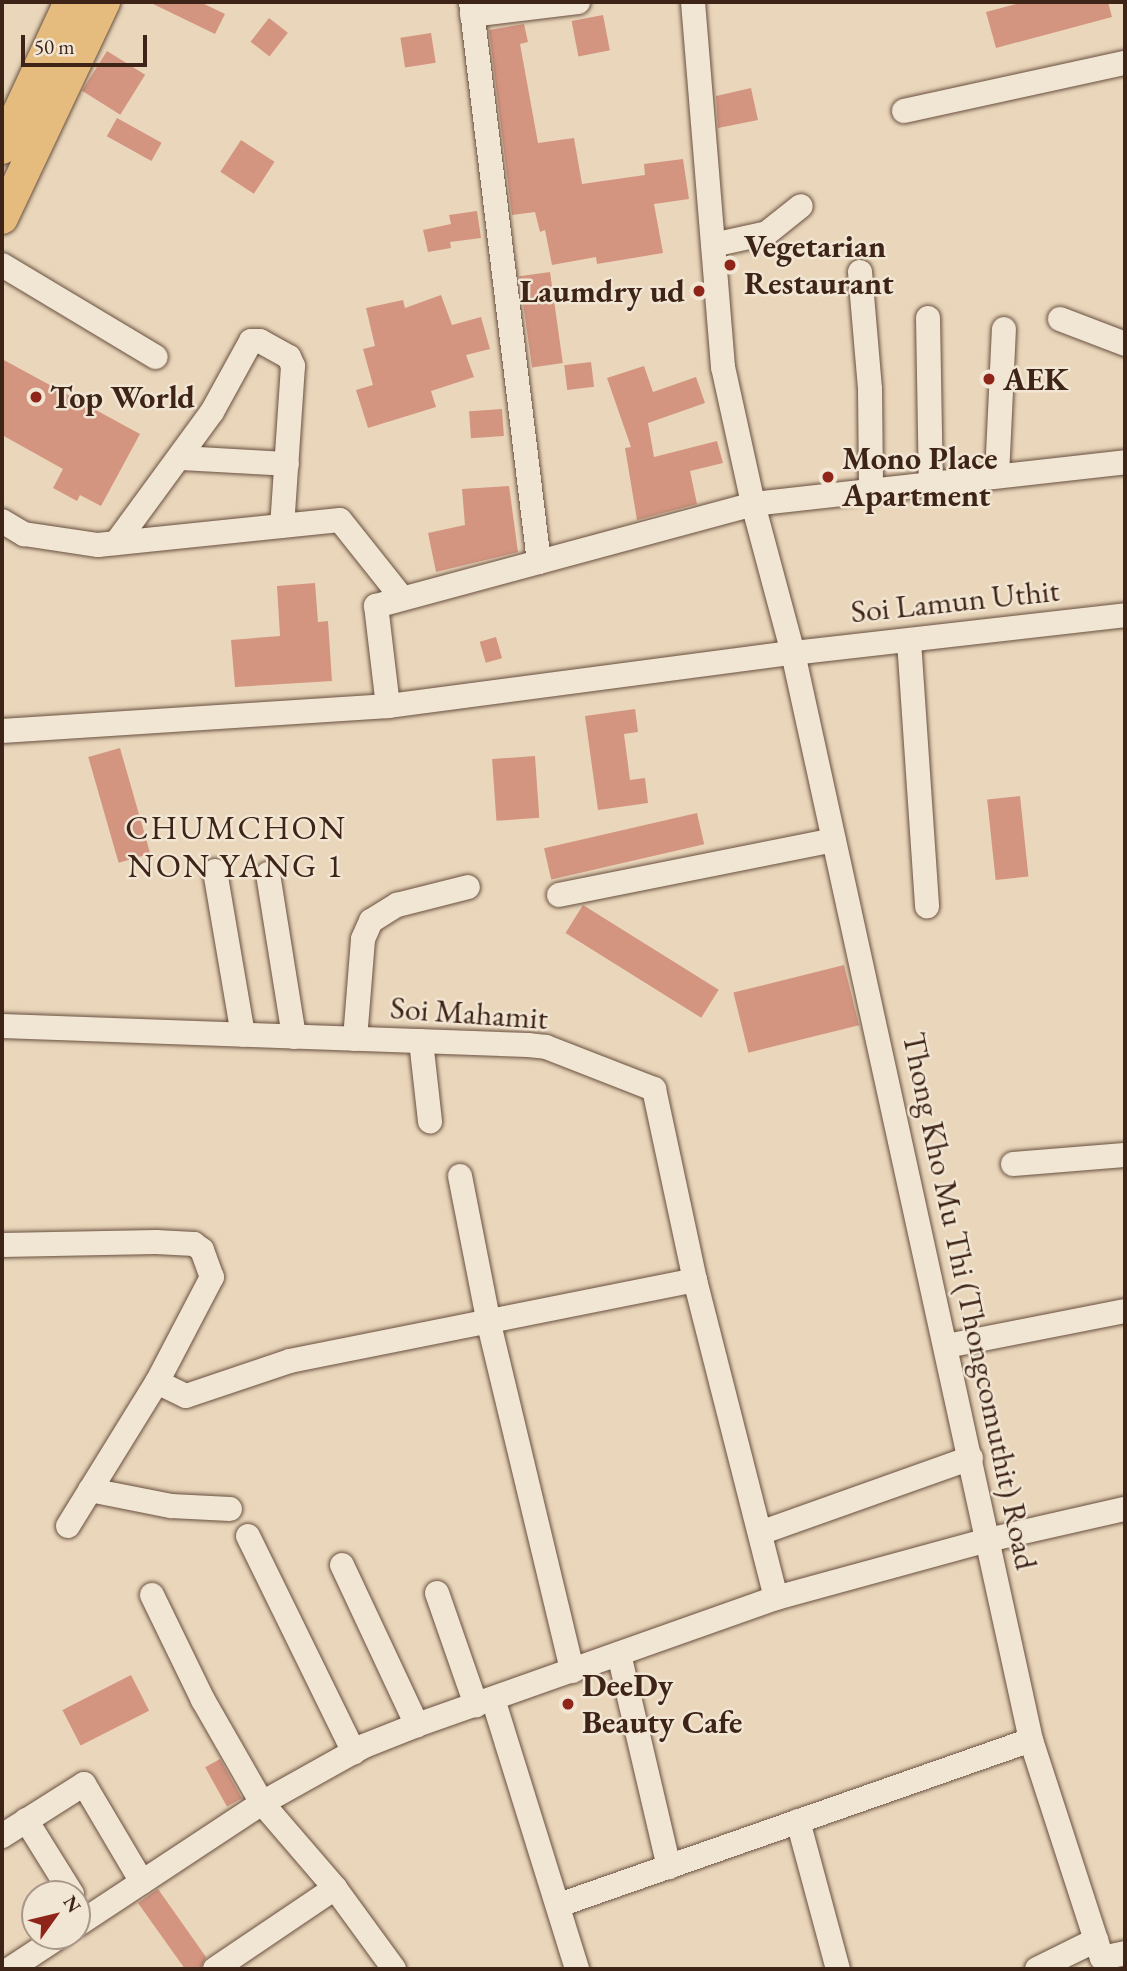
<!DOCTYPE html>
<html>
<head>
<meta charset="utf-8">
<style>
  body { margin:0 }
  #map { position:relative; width:1127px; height:1971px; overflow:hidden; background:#ead7bb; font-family:"EB Garamond",serif }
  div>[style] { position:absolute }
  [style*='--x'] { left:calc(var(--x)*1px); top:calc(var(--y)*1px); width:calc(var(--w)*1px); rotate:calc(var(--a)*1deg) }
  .building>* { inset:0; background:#d39580; transform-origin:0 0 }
  .roads { filter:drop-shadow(0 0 2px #695040) drop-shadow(0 0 2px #695040) }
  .minor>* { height:24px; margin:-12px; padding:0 12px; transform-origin:12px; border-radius:12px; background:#f1e5d3 }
  .major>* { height:32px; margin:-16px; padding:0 16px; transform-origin:16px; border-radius:16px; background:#e5bc7e }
  .dots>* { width:19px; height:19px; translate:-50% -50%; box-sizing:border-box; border:4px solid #f1e5d3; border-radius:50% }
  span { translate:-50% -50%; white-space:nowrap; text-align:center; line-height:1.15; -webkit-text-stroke:5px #f1e5d3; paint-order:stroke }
  .poi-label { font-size:32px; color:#3e2317; font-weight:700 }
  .left { translate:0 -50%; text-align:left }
  .right { translate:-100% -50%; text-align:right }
  .street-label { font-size:32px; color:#3e2317 }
  .neighbourhood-label { font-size:33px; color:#3e2317; letter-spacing:2px }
  .frame { position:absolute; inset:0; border:4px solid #3e2317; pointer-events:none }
  .north { position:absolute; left:21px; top:1880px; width:70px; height:70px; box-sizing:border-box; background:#f1e5d3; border:2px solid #a99788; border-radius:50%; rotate:56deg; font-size:19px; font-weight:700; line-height:28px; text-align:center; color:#3e2317 }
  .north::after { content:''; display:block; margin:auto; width:24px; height:32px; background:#8f2418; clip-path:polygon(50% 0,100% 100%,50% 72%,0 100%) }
  .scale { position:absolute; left:21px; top:35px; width:126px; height:32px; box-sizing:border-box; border:4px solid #3e2317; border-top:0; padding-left:9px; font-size:21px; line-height:24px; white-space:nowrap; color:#3e2317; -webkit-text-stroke:5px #f1e5d3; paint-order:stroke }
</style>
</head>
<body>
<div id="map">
  <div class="building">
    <div style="clip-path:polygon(149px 2px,200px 2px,225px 14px,215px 34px)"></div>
    <div style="clip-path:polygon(1024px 2px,1108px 2px,1112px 17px,996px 48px,986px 12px)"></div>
    <div style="left:603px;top:15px;width:36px;height:32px;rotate:79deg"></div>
    <div style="left:269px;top:18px;width:24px;height:30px;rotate:38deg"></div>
    <div style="clip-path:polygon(524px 24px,528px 42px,520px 44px,538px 143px,574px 138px,582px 184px,645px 175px,644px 164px,683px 159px,689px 199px,654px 204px,663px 253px,597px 264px,596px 257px,552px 265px,545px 230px,540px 232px,535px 212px,512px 215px,489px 30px)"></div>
    <div style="left:431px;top:33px;width:30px;height:31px;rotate:81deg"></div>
    <div style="left:107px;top:51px;width:45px;height:47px;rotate:32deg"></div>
    <div style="clip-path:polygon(751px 88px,758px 120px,718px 128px,716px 96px)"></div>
    <div style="left:117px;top:118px;width:51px;height:21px;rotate:29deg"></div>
    <div style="left:241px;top:140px;width:40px;height:38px;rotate:33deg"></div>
    <div style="clip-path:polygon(477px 211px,481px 238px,450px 242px,451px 248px,428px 252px,423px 230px,451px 224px,449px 215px)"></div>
    <div style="left:550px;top:272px;width:92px;height:31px;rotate:82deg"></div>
    <div style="clip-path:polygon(441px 295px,452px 325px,481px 317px,490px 349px,466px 355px,474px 377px,431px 391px,436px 407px,368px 428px,356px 390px,373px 385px,363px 349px,375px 346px,366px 308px,403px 300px,405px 308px)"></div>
    <div style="clip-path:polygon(2px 359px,140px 434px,101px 506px,80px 495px,77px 501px,53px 488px,63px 469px,2px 435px)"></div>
    <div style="left:591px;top:362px;width:25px;height:27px;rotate:83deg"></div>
    <div style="clip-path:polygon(644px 366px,653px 392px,696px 377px,705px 403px,648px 423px,654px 457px,717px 441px,723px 463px,690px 471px,697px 504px,637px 520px,625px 448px,631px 447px,607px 378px)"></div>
    <div style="left:502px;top:409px;width:27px;height:33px;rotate:86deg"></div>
    <div style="clip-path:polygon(509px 486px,518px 552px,436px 572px,428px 533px,465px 525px,462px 489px)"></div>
    <div style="clip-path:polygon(315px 583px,318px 622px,328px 621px,332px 681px,235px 687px,231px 640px,280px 636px,277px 586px)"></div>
    <div style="left:496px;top:637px;width:22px;height:17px;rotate:74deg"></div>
    <div style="clip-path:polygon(635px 709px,638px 732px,624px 734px,630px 780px,645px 778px,648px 803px,598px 810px,585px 716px)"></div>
    <div style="left:120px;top:748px;width:110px;height:33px;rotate:74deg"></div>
    <div style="left:535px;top:756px;width:62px;height:43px;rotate:86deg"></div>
    <div style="left:1020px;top:796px;width:81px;height:33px;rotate:84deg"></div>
    <div style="left:697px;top:813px;width:32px;height:157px;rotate:77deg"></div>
    <div style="left:583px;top:905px;width:160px;height:33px;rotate:32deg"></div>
    <div style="left:844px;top:965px;width:62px;height:114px;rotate:76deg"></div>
    <div style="left:131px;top:1675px;width:40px;height:77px;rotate:63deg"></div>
    <div style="left:220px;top:1759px;width:45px;height:17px;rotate:61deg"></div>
    <div style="clip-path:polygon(158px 1889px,206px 1957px,200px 1969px,185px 1969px,138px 1903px)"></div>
  </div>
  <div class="roads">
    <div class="minor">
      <div style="--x:471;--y:2;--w:564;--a:83.08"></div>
      <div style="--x:693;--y:2;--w:366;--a:85.3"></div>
      <div style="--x:723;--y:367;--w:140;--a:77.6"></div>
      <div style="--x:753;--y:504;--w:154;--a:75"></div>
      <div style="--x:793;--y:653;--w:1113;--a:77.65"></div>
      <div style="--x:1031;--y:1740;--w:229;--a:72"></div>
      <div style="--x:1102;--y:1958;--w:24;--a:-12"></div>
      <div style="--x:472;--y:15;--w:107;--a:-7"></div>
      <div style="--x:904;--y:111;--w:226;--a:-12.3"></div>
      <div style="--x:713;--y:245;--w:55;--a:-12.5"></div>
      <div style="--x:767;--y:233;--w:43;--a:-38.5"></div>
      <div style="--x:2;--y:265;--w:179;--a:30.9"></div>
      <div style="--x:860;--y:272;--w:117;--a:85.1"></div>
      <div style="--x:870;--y:389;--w:101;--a:89.4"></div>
      <div style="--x:928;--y:318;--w:166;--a:89"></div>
      <div style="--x:1060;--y:319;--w:70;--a:21"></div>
      <div style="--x:180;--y:458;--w:107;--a:3.2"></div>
      <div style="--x:997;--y:476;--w:147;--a:-87.3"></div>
      <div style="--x:2;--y:521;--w:26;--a:31"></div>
      <div style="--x:24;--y:534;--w:75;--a:8.5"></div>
      <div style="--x:98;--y:545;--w:243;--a:-5.9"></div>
      <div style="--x:340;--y:520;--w:100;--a:51.5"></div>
      <div style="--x:116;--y:543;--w:162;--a:-53.8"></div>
      <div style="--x:212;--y:412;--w:81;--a:-61.2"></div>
      <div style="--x:251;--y:341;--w:9;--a:0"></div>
      <div style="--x:260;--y:341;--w:33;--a:29"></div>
      <div style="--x:289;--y:357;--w:10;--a:66"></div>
      <div style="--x:293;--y:366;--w:160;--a:93.9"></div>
      <div style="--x:909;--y:641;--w:266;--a:86.1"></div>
      <div style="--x:388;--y:706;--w:101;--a:-96.8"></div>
      <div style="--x:376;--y:606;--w:391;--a:-15.1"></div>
      <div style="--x:753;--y:504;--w:374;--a:-6.4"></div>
      <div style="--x:2;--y:731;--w:387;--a:-3.7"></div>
      <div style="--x:388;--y:706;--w:408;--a:-7.5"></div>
      <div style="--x:793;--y:653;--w:334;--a:-6.5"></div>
      <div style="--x:215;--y:871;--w:166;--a:80.3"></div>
      <div style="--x:268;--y:874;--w:165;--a:80.9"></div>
      <div style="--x:559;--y:895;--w:280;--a:-11.3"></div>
      <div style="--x:2;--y:1026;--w:526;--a:2.07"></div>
      <div style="--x:528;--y:1045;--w:18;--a:6"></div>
      <div style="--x:546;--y:1047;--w:116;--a:21.3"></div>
      <div style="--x:654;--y:1089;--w:195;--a:77.9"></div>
      <div style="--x:695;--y:1280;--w:328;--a:75.7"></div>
      <div style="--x:355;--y:1039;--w:100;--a:-85.4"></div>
      <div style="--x:363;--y:939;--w:20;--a:-66"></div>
      <div style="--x:371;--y:921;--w:31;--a:-32"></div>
      <div style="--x:397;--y:905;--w:73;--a:-14.2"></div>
      <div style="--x:421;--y:1041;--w:81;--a:83.6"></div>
      <div style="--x:1013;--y:1164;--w:112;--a:-4.6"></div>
      <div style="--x:460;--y:1176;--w:151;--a:78.9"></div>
      <div style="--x:489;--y:1324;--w:357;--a:76.5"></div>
      <div style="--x:2;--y:1245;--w:154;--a:-1.1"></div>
      <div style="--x:156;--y:1242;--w:38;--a:3"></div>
      <div style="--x:194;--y:1244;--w:10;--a:37"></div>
      <div style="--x:202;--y:1250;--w:29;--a:70"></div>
      <div style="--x:212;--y:1277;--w:119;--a:117.6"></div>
      <div style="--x:157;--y:1382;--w:32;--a:26"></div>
      <div style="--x:186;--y:1396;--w:110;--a:-18.6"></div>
      <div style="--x:290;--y:1361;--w:413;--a:-11.3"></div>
      <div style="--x:947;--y:1346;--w:181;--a:-11.1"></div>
      <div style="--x:90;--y:1490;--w:83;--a:11.2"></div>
      <div style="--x:171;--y:1506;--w:59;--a:2.9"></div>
      <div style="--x:68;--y:1526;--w:169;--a:-58.3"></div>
      <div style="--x:760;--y:1533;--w:224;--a:-19.6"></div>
      <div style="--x:248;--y:1536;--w:241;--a:63.9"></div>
      <div style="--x:342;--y:1565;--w:177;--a:64.9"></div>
      <div style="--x:437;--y:1593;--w:119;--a:70.8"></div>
      <div style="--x:152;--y:1595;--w:117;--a:64.1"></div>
      <div style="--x:203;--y:1700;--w:119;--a:60.2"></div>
      <div style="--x:262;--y:1803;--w:112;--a:49.3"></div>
      <div style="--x:335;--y:1888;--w:100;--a:53.9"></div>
      <div style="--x:619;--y:1654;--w:219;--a:76.8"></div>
      <div style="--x:493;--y:1699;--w:283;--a:72.7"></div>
      <div style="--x:26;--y:1820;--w:87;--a:58.1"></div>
      <div style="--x:798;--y:1821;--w:153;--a:74.9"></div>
      <div style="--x:2;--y:1836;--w:97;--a:-32.4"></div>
      <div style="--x:84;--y:1784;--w:114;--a:59.4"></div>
      <div style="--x:559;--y:1905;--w:500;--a:-19.27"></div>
      <div style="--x:77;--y:1925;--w:222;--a:-33.4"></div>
      <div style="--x:262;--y:1803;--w:117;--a:-29.2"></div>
      <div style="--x:364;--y:1746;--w:57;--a:-21.6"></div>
      <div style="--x:417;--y:1725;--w:381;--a:-19.5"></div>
      <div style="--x:776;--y:1598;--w:220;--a:-15.3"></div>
      <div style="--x:988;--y:1540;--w:140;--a:-12.8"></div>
      <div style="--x:10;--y:1969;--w:60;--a:-33.4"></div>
      <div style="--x:215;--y:1969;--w:145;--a:-34"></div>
      <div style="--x:1037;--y:1969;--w:66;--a:-26.2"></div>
    </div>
    <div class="major">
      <div style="--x:2;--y:148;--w:161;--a:-65"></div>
      <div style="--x:2;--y:218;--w:239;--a:-64.7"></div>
    </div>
  </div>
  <div class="dots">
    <div style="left:730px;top:265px;background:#8f2418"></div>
    <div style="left:699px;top:291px;background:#8f2418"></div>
    <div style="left:989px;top:379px;background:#8f2418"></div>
    <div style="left:36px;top:397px;background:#8f2418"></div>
    <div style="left:828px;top:477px;background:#8f2418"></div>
    <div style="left:568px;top:1704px;background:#8f2418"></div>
  </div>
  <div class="poi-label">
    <span class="left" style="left:744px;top:265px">Vegetarian<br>Restaurant</span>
    <span class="right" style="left:685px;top:291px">Laumdry ud</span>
    <span class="left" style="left:1003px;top:379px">AEK</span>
    <span class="left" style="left:50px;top:397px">Top World</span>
    <span class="left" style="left:842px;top:477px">Mono Place<br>Apartment</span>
    <span class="left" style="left:582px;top:1704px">DeeDy<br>Beauty Cafe</span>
  </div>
  <div class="street-label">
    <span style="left:955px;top:601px;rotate:-6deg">Soi Lamun Uthit</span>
    <span style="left:469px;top:1013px;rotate:4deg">Soi Mahamit</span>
    <span style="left:970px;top:1301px;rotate:78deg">Thong Kho Mu Thi (Thongcomuthit) Road</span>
  </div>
  <div class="neighbourhood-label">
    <span style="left:236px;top:847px">CHUMCHON<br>NON YANG 1</span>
  </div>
  <div class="frame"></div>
  <div class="north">N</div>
  <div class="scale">50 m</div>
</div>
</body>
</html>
